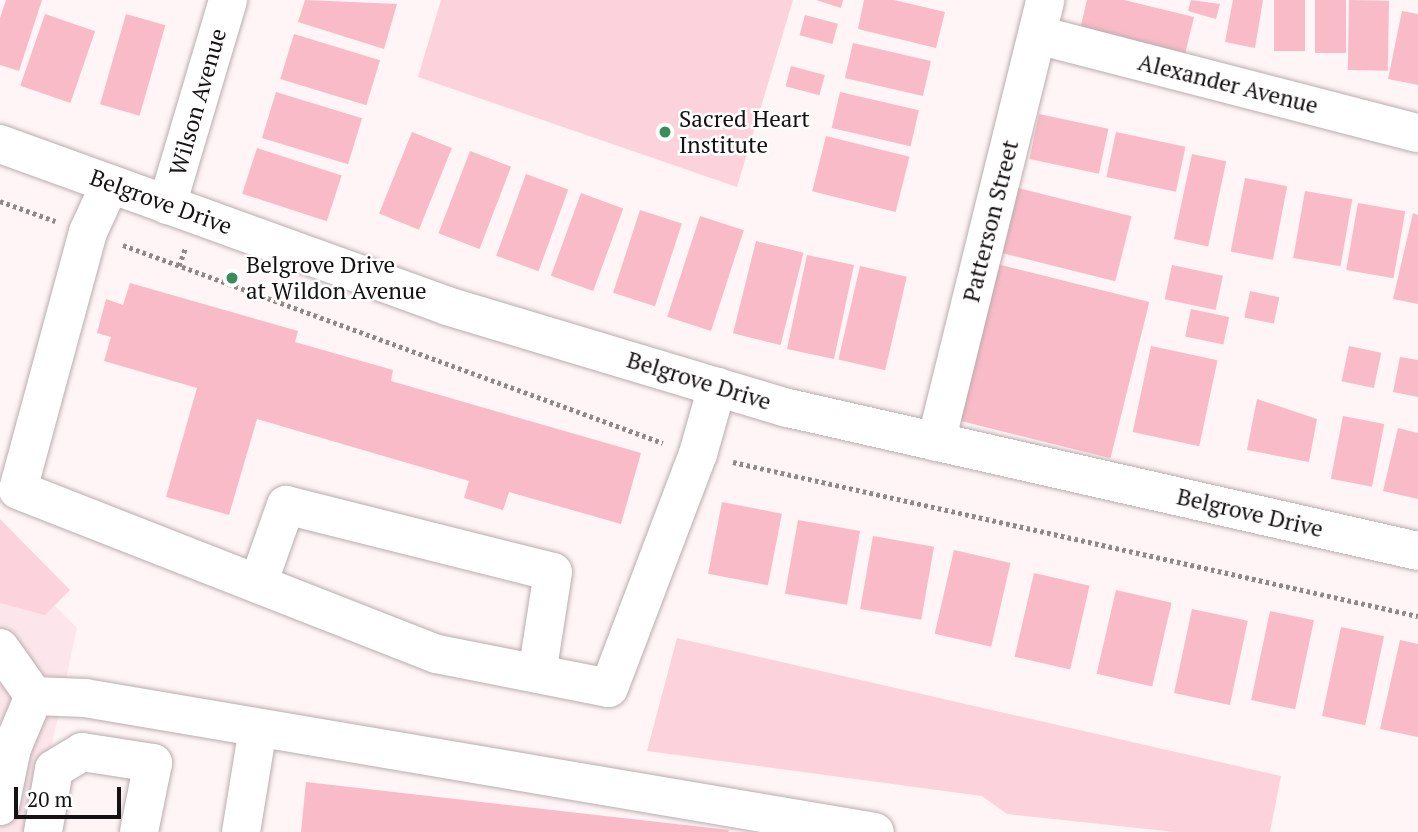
<!DOCTYPE html>
<html>
<head>
<meta charset="utf-8">
<style>
  body { margin:0 }
  #map { position:relative; width:1418px; height:832px; overflow:hidden; background:#fff4f6; font-family:"PT Serif",serif }
  div>[style] { position:absolute }
  [style*='--x'] { left:calc(var(--x)*1px); top:calc(var(--y)*1px); width:calc(var(--w)*1px); rotate:calc(var(--a)*1deg) }
  .built>* { inset:0; background:#fde6eb }
  .green>* { inset:0; background:#fcd3dc }
  .building>* { inset:0; background:#fabbc8; transform-origin:0 0 }
  .path>* { height:4.5px; margin-top:-2.25px; transform-origin:0; background:repeating-linear-gradient(90deg,#90898a 0 3.5px,transparent 0 7px) }
  .roads { filter:drop-shadow(0 0 2px #b9adaf) drop-shadow(0 0 2px #b9adaf) }
  .minor>* { height:38px; margin:-19px; padding:0 19px; transform-origin:19px; border-radius:19px; background:#fff }
  .dots>* { width:19px; height:19px; translate:-50% -50%; box-sizing:border-box; border:4px solid #fff; border-radius:50% }
  span { translate:-50% -50%; white-space:nowrap; text-align:center; line-height:1.15; -webkit-text-stroke:5px #fff; paint-order:stroke }
  .street-label { font-size:23px; color:#161213 }
  .poi-label { font-size:23px; color:#161213 }
  .left { translate:0 -50%; text-align:left }
  .scale { position:absolute; left:14px; top:787px; width:107px; height:32px; box-sizing:border-box; border:4px solid #161213; border-top:0; padding-left:9px; font-size:21px; line-height:24px; white-space:nowrap; color:#161213; -webkit-text-stroke:5px #fff; paint-order:stroke }
</style>
</head>
<body>
<div id="map">
  <div class="built">
    <div style="clip-path:polygon(0 568px,26px 576px,77px 628px,33px 832px,0 832px)"></div>
  </div>
  <div class="green">
    <div style="clip-path:polygon(441px 0,793px 0,737px 187px,418px 77px)"></div>
    <div style="clip-path:polygon(0 519px,70px 590px,45px 615px,0 603px)"></div>
    <div style="clip-path:polygon(677px 638px,1281px 776px,1270px 832px,1175px 832px,1007px 814px,982px 796px,647px 751px)"></div>
  </div>
  <div class="building">
    <div style="clip-path:polygon(6px 0,42px 0,19px 71px,0 65px,0 18px)"></div>
    <div style="clip-path:polygon(305px 0,397px 4px,384px 49px,298px 22px)"></div>
    <div style="clip-path:polygon(816px 0,843px 0,841px 8px)"></div>
    <div style="clip-path:polygon(864px 0,894px 0,945px 12px,936px 48px,858px 29px)"></div>
    <div style="clip-path:polygon(1087px 0,1124px 0,1194px 17px,1185px 54px,1080px 29px)"></div>
    <div style="clip-path:polygon(1191px 0,1220px 4px,1216px 19px,1188px 11px)"></div>
    <div style="clip-path:polygon(1233px 0,1263px 0,1255px 48px,1225px 42px)"></div>
    <div style="left:1274px;top:0;width:31px;height:51px"></div>
    <div style="left:1315px;top:0;width:31px;height:53px"></div>
    <div style="left:1349px;top:0;width:40px;height:70px;rotate:1deg"></div>
    <div style="clip-path:polygon(1402px 11px,1418px 14px,1418px 85px,1388px 79px)"></div>
    <div style="left:45px;top:14px;width:53px;height:76px;rotate:19deg"></div>
    <div style="left:126px;top:14px;width:41px;height:94px;rotate:16deg"></div>
    <div style="left:805px;top:15px;width:34px;height:21px;rotate:15deg"></div>
    <div style="left:294px;top:34px;width:90px;height:47px;rotate:17deg"></div>
    <div style="left:853px;top:43px;width:80px;height:36px;rotate:13deg"></div>
    <div style="left:791px;top:66px;width:35px;height:21px;rotate:15deg"></div>
    <div style="left:276px;top:92px;width:90px;height:48px;rotate:17deg"></div>
    <div style="left:840px;top:92px;width:81px;height:37px;rotate:13deg"></div>
    <div style="left:1039px;top:114px;width:71px;height:46px;rotate:12deg"></div>
    <div style="left:412px;top:132px;width:43px;height:88px;rotate:22deg"></div>
    <div style="left:1116px;top:132px;width:71px;height:46px;rotate:12deg"></div>
    <div style="left:826px;top:136px;width:86px;height:57px;rotate:14deg"></div>
    <div style="left:257px;top:148px;width:89px;height:48px;rotate:18deg"></div>
    <div style="left:470px;top:151px;width:44px;height:88px;rotate:21deg"></div>
    <div style="left:1192px;top:154px;width:35px;height:87px;rotate:12deg"></div>
    <div style="left:526px;top:174px;width:45px;height:87px;rotate:20deg"></div>
    <div style="left:1245px;top:178px;width:43px;height:75px;rotate:11deg"></div>
    <div style="left:1018px;top:188px;width:117px;height:67px;rotate:14deg"></div>
    <div style="left:1305px;top:191px;width:48px;height:68px;rotate:10deg"></div>
    <div style="left:581px;top:193px;width:45px;height:88px;rotate:20deg"></div>
    <div style="left:1358px;top:203px;width:48px;height:68px;rotate:10deg"></div>
    <div style="left:640px;top:210px;width:44px;height:87px;rotate:18deg"></div>
    <div style="clip-path:polygon(1413px 213px,1418px 215px,1418px 304px,1393px 299px)"></div>
    <div style="left:700px;top:216px;width:46px;height:106px;rotate:18deg"></div>
    <div style="left:756px;top:241px;width:49px;height:95px;rotate:14deg"></div>
    <div style="left:807px;top:255px;width:48px;height:96px;rotate:12deg"></div>
    <div style="left:997px;top:264px;width:157px;height:161px;rotate:14deg"></div>
    <div style="left:1172px;top:265px;width:52px;height:35px;rotate:12deg"></div>
    <div style="left:860px;top:266px;width:48px;height:96px;rotate:13deg"></div>
    <div style="clip-path:polygon(130px 283px,298px 331px,295px 342px,393px 370px,391px 381px,641px 453px,621px 524px,509px 492px,503px 510px,464px 498px,469px 481px,257px 419px,229px 515px,166px 497px,197px 388px,104px 361px,111px 337px,97px 333px,106px 299px,123px 305px)"></div>
    <div style="left:1250px;top:291px;width:30px;height:27px;rotate:12deg"></div>
    <div style="left:1191px;top:309px;width:39px;height:28px;rotate:12deg"></div>
    <div style="left:1151px;top:346px;width:68px;height:88px;rotate:12deg"></div>
    <div style="left:1349px;top:346px;width:33px;height:36px;rotate:12deg"></div>
    <div style="clip-path:polygon(1400px 357px,1418px 360px,1418px 397px,1393px 392px)"></div>
    <div style="clip-path:polygon(1257px 399px,1317px 419px,1309px 462px,1247px 450px)"></div>
    <div style="left:1343px;top:416px;width:42px;height:64px;rotate:11deg"></div>
    <div style="clip-path:polygon(1398px 428px,1418px 433px,1418px 499px,1383px 491px)"></div>
    <div style="left:722px;top:502px;width:61px;height:73px;rotate:11deg"></div>
    <div style="left:798px;top:520px;width:63px;height:75px;rotate:10deg"></div>
    <div style="left:873px;top:536px;width:62px;height:74px;rotate:10deg"></div>
    <div style="left:954px;top:550px;width:58px;height:86px;rotate:13deg"></div>
    <div style="left:1034px;top:573px;width:57px;height:86px;rotate:13deg"></div>
    <div style="left:1116px;top:590px;width:57px;height:86px;rotate:13deg"></div>
    <div style="left:1192px;top:609px;width:57px;height:86px;rotate:12deg"></div>
    <div style="left:1270px;top:611px;width:45px;height:91px;rotate:12deg"></div>
    <div style="left:1341px;top:627px;width:44px;height:91px;rotate:12deg"></div>
    <div style="clip-path:polygon(1400px 640px,1418px 644px,1418px 737px,1380px 729px)"></div>
    <div style="clip-path:polygon(306px 782px,729px 830px,728px 832px,301px 832px)"></div>
  </div>
  <div class="path">
    <div style="--x:0;--y:201;--w:59;--a:20"></div>
    <div style="--x:123;--y:245;--w:575;--a:20.14"></div>
    <div style="--x:179;--y:266;--w:18;--a:-71"></div>
    <div style="--x:733;--y:462;--w:702;--a:12.67"></div>
  </div>
  <div class="roads">
    <div class="minor">
      <div style="--x:1038;--y:35;--w:392;--a:14.5"></div>
      <div style="--x:0;--y:144;--w:475;--a:19.9"></div>
      <div style="--x:447;--y:306;--w:356;--a:16.7"></div>
      <div style="--x:788;--y:408;--w:646;--a:12.79"></div>
      <div style="--x:110;--y:184;--w:53;--a:114.6"></div>
      <div style="--x:88;--y:232;--w:267;--a:105.2"></div>
      <div style="--x:18;--y:490;--w:450;--a:21.4"></div>
      <div style="--x:437;--y:654;--w:175;--a:11.2"></div>
      <div style="--x:609;--y:688;--w:250;--a:-69.2"></div>
      <div style="--x:698;--y:454;--w:70;--a:-74.2"></div>
      <div style="--x:167;--y:205;--w:214;--a:-73.4"></div>
      <div style="--x:936;--y:442;--w:455;--a:-76.1"></div>
      <div style="--x:258;--y:584;--w:84;--a:-70.5"></div>
      <div style="--x:286;--y:505;--w:275;--a:14.1"></div>
      <div style="--x:553;--y:572;--w:103;--a:98.9"></div>
      <div style="--x:0;--y:648;--w:59;--a:54.7"></div>
      <div style="--x:0;--y:806;--w:59;--a:-78.3"></div>
      <div style="--x:12;--y:748;--w:56;--a:-67.1"></div>
      <div style="--x:34;--y:696;--w:51;--a:2.2"></div>
      <div style="--x:85;--y:698;--w:801;--a:9.63"></div>
      <div style="--x:43;--y:832;--w:64;--a:-80.1"></div>
      <div style="--x:54;--y:769;--w:33;--a:-31"></div>
      <div style="--x:82;--y:752;--w:72;--a:8.8"></div>
      <div style="--x:153;--y:763;--w:70;--a:101.5"></div>
      <div style="--x:241;--y:832;--w:105;--a:-80.7"></div>
    </div>
  </div>
  <div class="dots">
    <div style="left:665px;top:132px;background:#3b8b5b"></div>
    <div style="left:232px;top:278px;background:#3b8b5b"></div>
  </div>
  <div class="street-label">
    <span style="left:1228px;top:84px;rotate:14deg">Alexander Avenue</span>
    <span style="left:198px;top:102px;rotate:-74deg">Wilson Avenue</span>
    <span style="left:161px;top:202px;rotate:20deg">Belgrove Drive</span>
    <span style="left:991px;top:221px;rotate:-76deg">Patterson Street</span>
    <span style="left:699px;top:381px;rotate:17deg">Belgrove Drive</span>
    <span style="left:1250px;top:513px;rotate:13deg">Belgrove Drive</span>
  </div>
  <div class="poi-label">
    <span class="left" style="left:679px;top:132px">Sacred Heart<br>Institute</span>
    <span class="left" style="left:246px;top:278px">Belgrove Drive<br>at Wildon Avenue</span>
  </div>
  <div class="scale">20 m</div>
</div>
</body>
</html>
